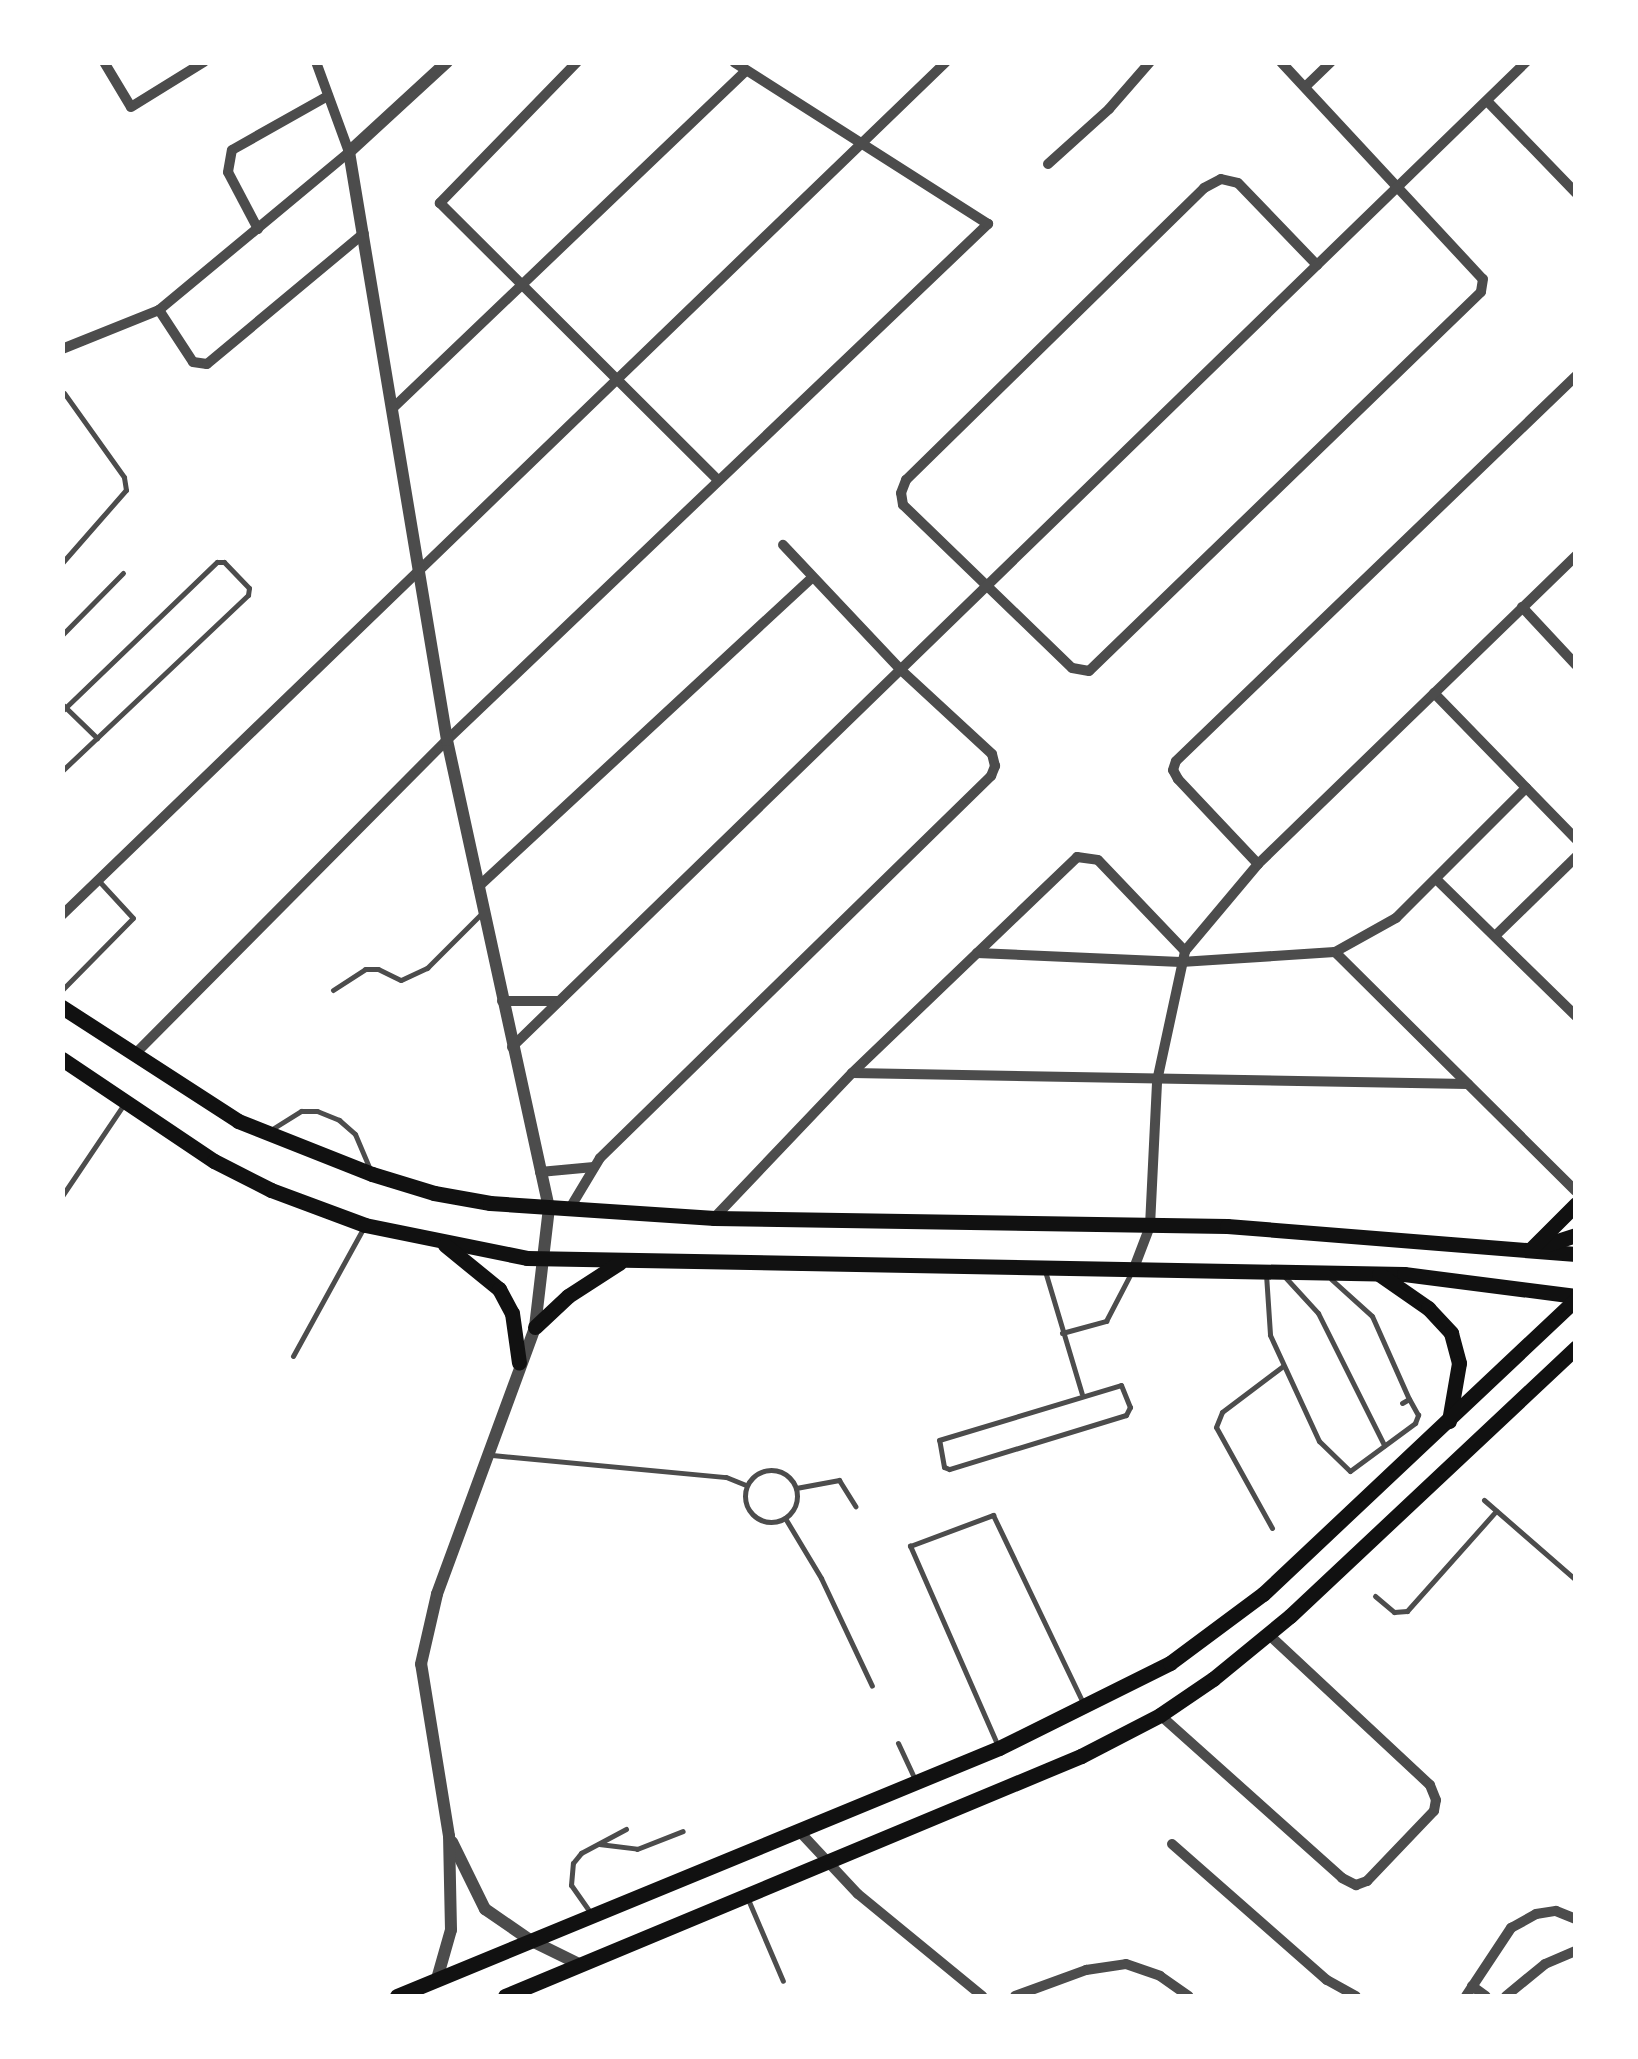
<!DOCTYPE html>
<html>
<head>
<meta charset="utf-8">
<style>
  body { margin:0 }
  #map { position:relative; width:1638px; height:2059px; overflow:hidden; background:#fff; font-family:Lora,serif }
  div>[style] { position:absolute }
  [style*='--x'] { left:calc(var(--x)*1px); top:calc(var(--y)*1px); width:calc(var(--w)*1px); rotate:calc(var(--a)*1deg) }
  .service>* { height:5px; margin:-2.5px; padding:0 2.5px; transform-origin:2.5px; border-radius:2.5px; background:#4c4c4c }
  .service>.ring { margin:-2.5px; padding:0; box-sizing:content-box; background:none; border:5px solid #4c4c4c; border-radius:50% }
  .minor>* { height:10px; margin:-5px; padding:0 5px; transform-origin:5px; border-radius:5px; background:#4c4c4c }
  .tertiary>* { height:12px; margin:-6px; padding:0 6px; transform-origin:6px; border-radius:6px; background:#4c4c4c }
  .primary>* { height:15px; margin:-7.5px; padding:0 7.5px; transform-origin:7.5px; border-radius:7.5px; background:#111 }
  span { translate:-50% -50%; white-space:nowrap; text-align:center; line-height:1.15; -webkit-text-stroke:10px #fff; paint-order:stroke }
  .frame { position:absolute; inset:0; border:65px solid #fff; pointer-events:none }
</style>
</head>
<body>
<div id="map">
  <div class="service">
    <div style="--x:62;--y:563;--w:97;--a:-48.8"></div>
    <div style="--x:126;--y:490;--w:13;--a:-99"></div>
    <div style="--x:124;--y:477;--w:103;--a:-125.5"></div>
    <div style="--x:62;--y:635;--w:87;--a:-45.5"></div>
    <div style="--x:62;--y:704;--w:49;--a:44.2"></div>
    <div style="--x:62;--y:711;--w:215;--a:-43.9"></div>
    <div style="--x:217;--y:562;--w:7;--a:0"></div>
    <div style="--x:224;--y:562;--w:36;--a:46"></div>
    <div style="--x:249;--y:588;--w:7;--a:98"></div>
    <div style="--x:248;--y:595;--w:256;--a:136.6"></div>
    <div style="--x:62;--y:990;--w:101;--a:-45.4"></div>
    <div style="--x:133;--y:918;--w:50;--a:-132.6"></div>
    <div style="--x:333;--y:990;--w:38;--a:-33"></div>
    <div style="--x:365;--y:969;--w:13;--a:0"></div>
    <div style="--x:378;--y:969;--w:25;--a:26"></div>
    <div style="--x:401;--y:980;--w:29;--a:-25"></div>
    <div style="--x:427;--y:968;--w:76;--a:-45"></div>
    <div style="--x:269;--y:1131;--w:38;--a:-32"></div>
    <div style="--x:301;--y:1111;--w:16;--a:0"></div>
    <div style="--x:317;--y:1111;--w:24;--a:22"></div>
    <div style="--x:339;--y:1120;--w:21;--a:41"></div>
    <div style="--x:355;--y:1134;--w:36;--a:67"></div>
    <div style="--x:62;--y:1196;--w:111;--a:-56"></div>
    <div style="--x:1045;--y:1271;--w:128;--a:73.3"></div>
    <div style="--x:1266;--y:1274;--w:61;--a:86.2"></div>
    <div style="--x:1270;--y:1335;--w:117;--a:65.2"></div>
    <div style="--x:1319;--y:1441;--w:43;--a:44.1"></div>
    <div style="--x:1350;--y:1471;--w:81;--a:-36.4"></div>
    <div style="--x:1415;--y:1423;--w:9;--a:-69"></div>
    <div style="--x:1418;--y:1415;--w:18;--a:-119"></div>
    <div style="--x:1409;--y:1399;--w:8;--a:150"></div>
    <div style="--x:1285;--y:1277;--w:49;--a:47.5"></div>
    <div style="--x:1318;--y:1313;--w:148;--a:63.4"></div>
    <div style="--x:1331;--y:1279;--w:55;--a:42.1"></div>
    <div style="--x:1372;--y:1316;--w:91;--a:66"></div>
    <div style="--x:1062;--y:1333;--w:46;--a:-15.3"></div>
    <div style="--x:1106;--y:1321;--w:56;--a:-62.5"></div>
    <div style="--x:293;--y:1356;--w:147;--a:-61.2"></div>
    <div style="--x:1121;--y:1385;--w:24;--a:68"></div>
    <div style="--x:1130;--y:1407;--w:9;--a:117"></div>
    <div style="--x:1126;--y:1415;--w:185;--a:163"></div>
    <div style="--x:949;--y:1469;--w:5;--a:-158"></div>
    <div style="--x:944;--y:1467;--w:27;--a:-100"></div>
    <div style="--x:939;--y:1440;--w:190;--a:-16.8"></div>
    <div style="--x:492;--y:1455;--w:235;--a:5.4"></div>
    <div style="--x:726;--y:1477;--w:22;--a:22"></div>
    <div class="ring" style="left:745px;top:1470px;width:47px;height:47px"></div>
    <div style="--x:796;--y:1488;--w:44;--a:-10.5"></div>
    <div style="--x:839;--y:1480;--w:31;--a:58"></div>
    <div style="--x:1484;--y:1500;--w:122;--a:41"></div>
    <div style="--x:785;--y:1518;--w:70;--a:59"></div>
    <div style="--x:821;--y:1578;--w:119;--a:64.7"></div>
    <div style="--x:1272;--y:1528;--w:115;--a:-119"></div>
    <div style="--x:1216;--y:1427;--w:16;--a:-68"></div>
    <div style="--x:1222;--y:1412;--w:76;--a:-37"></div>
    <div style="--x:1375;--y:1596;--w:25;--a:40"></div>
    <div style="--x:1394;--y:1612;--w:13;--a:-4"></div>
    <div style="--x:1407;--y:1611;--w:134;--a:-48.3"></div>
    <div style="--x:898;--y:1743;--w:38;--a:65"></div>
    <div style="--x:998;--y:1746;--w:219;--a:-113.7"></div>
    <div style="--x:910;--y:1546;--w:89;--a:-20.5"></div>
    <div style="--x:993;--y:1515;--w:206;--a:64.4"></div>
    <div style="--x:599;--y:1844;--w:38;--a:7"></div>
    <div style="--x:637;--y:1849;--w:49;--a:-21.4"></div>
    <div style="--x:747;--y:1897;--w:91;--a:66.8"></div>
    <div style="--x:590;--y:1912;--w:33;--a:-125"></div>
    <div style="--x:571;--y:1885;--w:22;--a:-85"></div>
    <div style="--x:573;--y:1863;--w:13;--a:-51"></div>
    <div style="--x:581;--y:1853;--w:51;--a:-28.1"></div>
  </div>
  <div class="minor">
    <div style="--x:104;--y:62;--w:52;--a:59"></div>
    <div style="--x:131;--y:107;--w:86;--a:-31.7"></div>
    <div style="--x:577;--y:62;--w:197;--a:134.2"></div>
    <div style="--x:440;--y:203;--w:392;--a:44.9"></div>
    <div style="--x:1281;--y:62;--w:296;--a:47.1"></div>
    <div style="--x:1483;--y:279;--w:13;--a:99"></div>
    <div style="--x:1481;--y:292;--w:545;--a:135.97"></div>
    <div style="--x:1089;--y:671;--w:17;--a:-170"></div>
    <div style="--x:1072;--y:668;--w:235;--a:-136"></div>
    <div style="--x:903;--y:505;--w:12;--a:-99"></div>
    <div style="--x:901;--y:493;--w:14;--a:-69"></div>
    <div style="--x:906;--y:480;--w:417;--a:-44.4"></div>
    <div style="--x:1204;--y:188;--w:19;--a:-28"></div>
    <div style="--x:1221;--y:179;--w:17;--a:13"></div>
    <div style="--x:1238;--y:183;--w:114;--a:46.1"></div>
    <div style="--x:1305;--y:87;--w:36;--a:-44"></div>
    <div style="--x:1487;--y:101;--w:128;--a:45.9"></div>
    <div style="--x:1048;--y:164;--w:82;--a:-42"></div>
    <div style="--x:1109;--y:109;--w:62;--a:-48.9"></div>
    <div style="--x:258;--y:229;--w:64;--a:-117.8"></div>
    <div style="--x:228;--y:172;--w:22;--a:-80"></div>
    <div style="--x:232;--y:150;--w:110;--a:-29.4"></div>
    <div style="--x:159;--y:310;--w:62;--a:56.8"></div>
    <div style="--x:193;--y:362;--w:14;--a:8"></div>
    <div style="--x:207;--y:364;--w:204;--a:-39.8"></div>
    <div style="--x:62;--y:349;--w:105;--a:-21.9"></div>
    <div style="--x:159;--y:310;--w:247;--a:-39.7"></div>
    <div style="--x:349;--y:152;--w:96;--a:-110.1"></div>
    <div style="--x:394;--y:407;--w:487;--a:-43.7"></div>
    <div style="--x:1522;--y:607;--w:79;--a:47"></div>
    <div style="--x:1434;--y:693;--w:204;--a:45.8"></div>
    <div style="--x:1258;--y:864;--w:117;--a:-133.3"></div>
    <div style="--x:1178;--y:779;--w:10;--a:-119"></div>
    <div style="--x:1173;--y:770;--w:9;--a:-72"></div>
    <div style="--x:1176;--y:761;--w:555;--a:-43.91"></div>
    <div style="--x:1436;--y:879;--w:196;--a:44.4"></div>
    <div style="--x:478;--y:887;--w:455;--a:-42.8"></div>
    <div style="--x:62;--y:915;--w:1228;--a:-43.98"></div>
    <div style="--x:1495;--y:936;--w:113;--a:-44.3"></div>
    <div style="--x:1335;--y:952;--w:339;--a:44.8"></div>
    <div style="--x:977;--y:953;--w:204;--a:2.5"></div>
    <div style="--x:1181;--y:962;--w:154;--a:-3.7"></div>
    <div style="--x:1335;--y:952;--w:70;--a:-29.1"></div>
    <div style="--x:1396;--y:918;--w:184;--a:-45"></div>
    <div style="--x:502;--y:1001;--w:57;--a:0"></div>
    <div style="--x:512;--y:1047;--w:1414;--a:-44.17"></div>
    <div style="--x:134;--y:1055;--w:444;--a:-45.2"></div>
    <div style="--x:447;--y:740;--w:748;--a:-43.65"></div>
    <div style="--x:988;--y:224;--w:301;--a:-147.5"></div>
    <div style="--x:852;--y:1073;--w:616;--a:1.02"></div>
    <div style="--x:540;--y:1172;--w:54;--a:-5.3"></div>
    <div style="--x:570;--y:1208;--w:58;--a:-59"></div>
    <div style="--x:600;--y:1158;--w:547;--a:-44.33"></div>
    <div style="--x:991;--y:776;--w:11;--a:-68"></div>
    <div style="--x:995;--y:766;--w:12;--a:-104"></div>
    <div style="--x:992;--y:754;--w:124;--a:-137.3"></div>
    <div style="--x:901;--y:670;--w:172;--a:-133.3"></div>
    <div style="--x:714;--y:1218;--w:200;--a:-46.4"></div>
    <div style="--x:852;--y:1073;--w:312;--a:-43.8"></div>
    <div style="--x:1077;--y:857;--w:21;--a:8"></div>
    <div style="--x:1098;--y:860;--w:126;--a:46.3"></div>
    <div style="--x:1134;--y:1268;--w:45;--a:-69.1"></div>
    <div style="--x:1150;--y:1226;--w:145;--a:-87.2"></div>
    <div style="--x:1157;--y:1081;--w:133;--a:-77.8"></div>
    <div style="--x:1185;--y:951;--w:114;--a:-50"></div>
    <div style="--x:1258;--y:864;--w:443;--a:-44.1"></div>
    <div style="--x:1160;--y:1715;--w:244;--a:41.8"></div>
    <div style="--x:1342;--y:1878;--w:16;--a:27"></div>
    <div style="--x:1356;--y:1885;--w:12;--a:-20"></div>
    <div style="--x:1367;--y:1881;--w:97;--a:-46.3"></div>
    <div style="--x:1434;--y:1811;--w:11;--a:-80"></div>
    <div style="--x:1436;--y:1800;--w:16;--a:-112"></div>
    <div style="--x:1430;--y:1785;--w:221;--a:-137"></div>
    <div style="--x:799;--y:1831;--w:86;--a:46.9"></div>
    <div style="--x:858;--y:1894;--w:161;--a:39.4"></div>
    <div style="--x:1172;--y:1844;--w:206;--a:41.3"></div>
    <div style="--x:1327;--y:1980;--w:33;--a:29"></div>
    <div style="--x:1472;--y:1986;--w:17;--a:36"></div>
    <div style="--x:1015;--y:1996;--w:76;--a:-20.1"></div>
    <div style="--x:1086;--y:1970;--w:40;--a:-8.5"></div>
    <div style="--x:1126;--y:1964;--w:36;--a:19"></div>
    <div style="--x:1160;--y:1976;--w:35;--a:35"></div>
    <div style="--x:1466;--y:1996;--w:82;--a:-56.5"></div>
    <div style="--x:1511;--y:1928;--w:29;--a:-29"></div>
    <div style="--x:1536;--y:1914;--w:20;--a:-9"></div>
    <div style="--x:1556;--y:1911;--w:22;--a:22"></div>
    <div style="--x:1506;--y:1996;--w:50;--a:-39.4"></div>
    <div style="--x:1545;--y:1964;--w:34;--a:-23"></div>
  </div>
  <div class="tertiary">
    <div style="--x:452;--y:1842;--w:75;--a:63.8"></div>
    <div style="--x:485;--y:1909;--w:55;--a:34.6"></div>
    <div style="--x:530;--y:1940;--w:57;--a:26.1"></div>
    <div style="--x:437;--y:1979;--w:51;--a:-74.1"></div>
    <div style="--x:451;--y:1930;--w:94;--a:-91.2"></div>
    <div style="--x:449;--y:1836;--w:174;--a:-99.2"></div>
    <div style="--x:421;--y:1664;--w:72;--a:-77.1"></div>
    <div style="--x:437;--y:1594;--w:284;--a:-69.8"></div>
    <div style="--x:535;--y:1327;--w:120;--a:-83.3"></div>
    <div style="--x:549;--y:1208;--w:479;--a:-102.3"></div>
    <div style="--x:447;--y:740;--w:596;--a:-99.46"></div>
    <div style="--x:349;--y:152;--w:133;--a:-42.6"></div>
  </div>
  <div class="primary">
    <div style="--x:62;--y:1007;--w:210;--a:32.9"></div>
    <div style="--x:238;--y:1121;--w:144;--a:21.6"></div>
    <div style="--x:372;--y:1174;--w:65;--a:17"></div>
    <div style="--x:434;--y:1193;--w:57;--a:10.1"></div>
    <div style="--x:490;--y:1203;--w:225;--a:3.8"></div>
    <div style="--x:714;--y:1218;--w:513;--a:0.89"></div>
    <div style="--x:1227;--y:1226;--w:350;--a:4.6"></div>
    <div style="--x:62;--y:1059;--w:183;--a:33.9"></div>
    <div style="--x:214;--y:1161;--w:64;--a:27"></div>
    <div style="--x:271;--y:1190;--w:100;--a:20.4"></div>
    <div style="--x:365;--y:1225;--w:165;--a:11.5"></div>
    <div style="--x:527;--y:1258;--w:877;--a:1.05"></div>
    <div style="--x:1404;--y:1274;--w:173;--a:7.3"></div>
    <div style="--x:445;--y:1245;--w:70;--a:39.2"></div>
    <div style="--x:499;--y:1289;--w:27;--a:62"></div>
    <div style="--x:512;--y:1313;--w:50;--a:82"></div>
    <div style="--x:1542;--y:1246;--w:36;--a:-18"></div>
    <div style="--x:1531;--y:1249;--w:64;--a:-45"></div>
    <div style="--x:1379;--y:1274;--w:60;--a:34.8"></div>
    <div style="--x:1428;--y:1308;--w:34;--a:47"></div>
    <div style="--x:1451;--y:1333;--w:31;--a:75"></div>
    <div style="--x:1459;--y:1363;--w:59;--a:99.8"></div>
    <div style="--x:535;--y:1327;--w:45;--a:-43.2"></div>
    <div style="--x:568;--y:1296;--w:61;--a:-32.9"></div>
    <div style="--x:397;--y:1996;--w:651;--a:-22.39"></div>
    <div style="--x:999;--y:1748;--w:191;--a:-26.4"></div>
    <div style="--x:1170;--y:1663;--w:116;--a:-36.6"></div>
    <div style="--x:1263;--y:1594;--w:430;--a:-43.3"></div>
    <div style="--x:505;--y:1996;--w:624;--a:-22.62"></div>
    <div style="--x:1081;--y:1756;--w:89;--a:-27.4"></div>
    <div style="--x:1160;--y:1715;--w:64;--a:-34.2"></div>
    <div style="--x:1213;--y:1679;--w:99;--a:-39.3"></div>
    <div style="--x:1290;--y:1616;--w:393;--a:-43.2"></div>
  </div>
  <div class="frame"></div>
</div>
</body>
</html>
